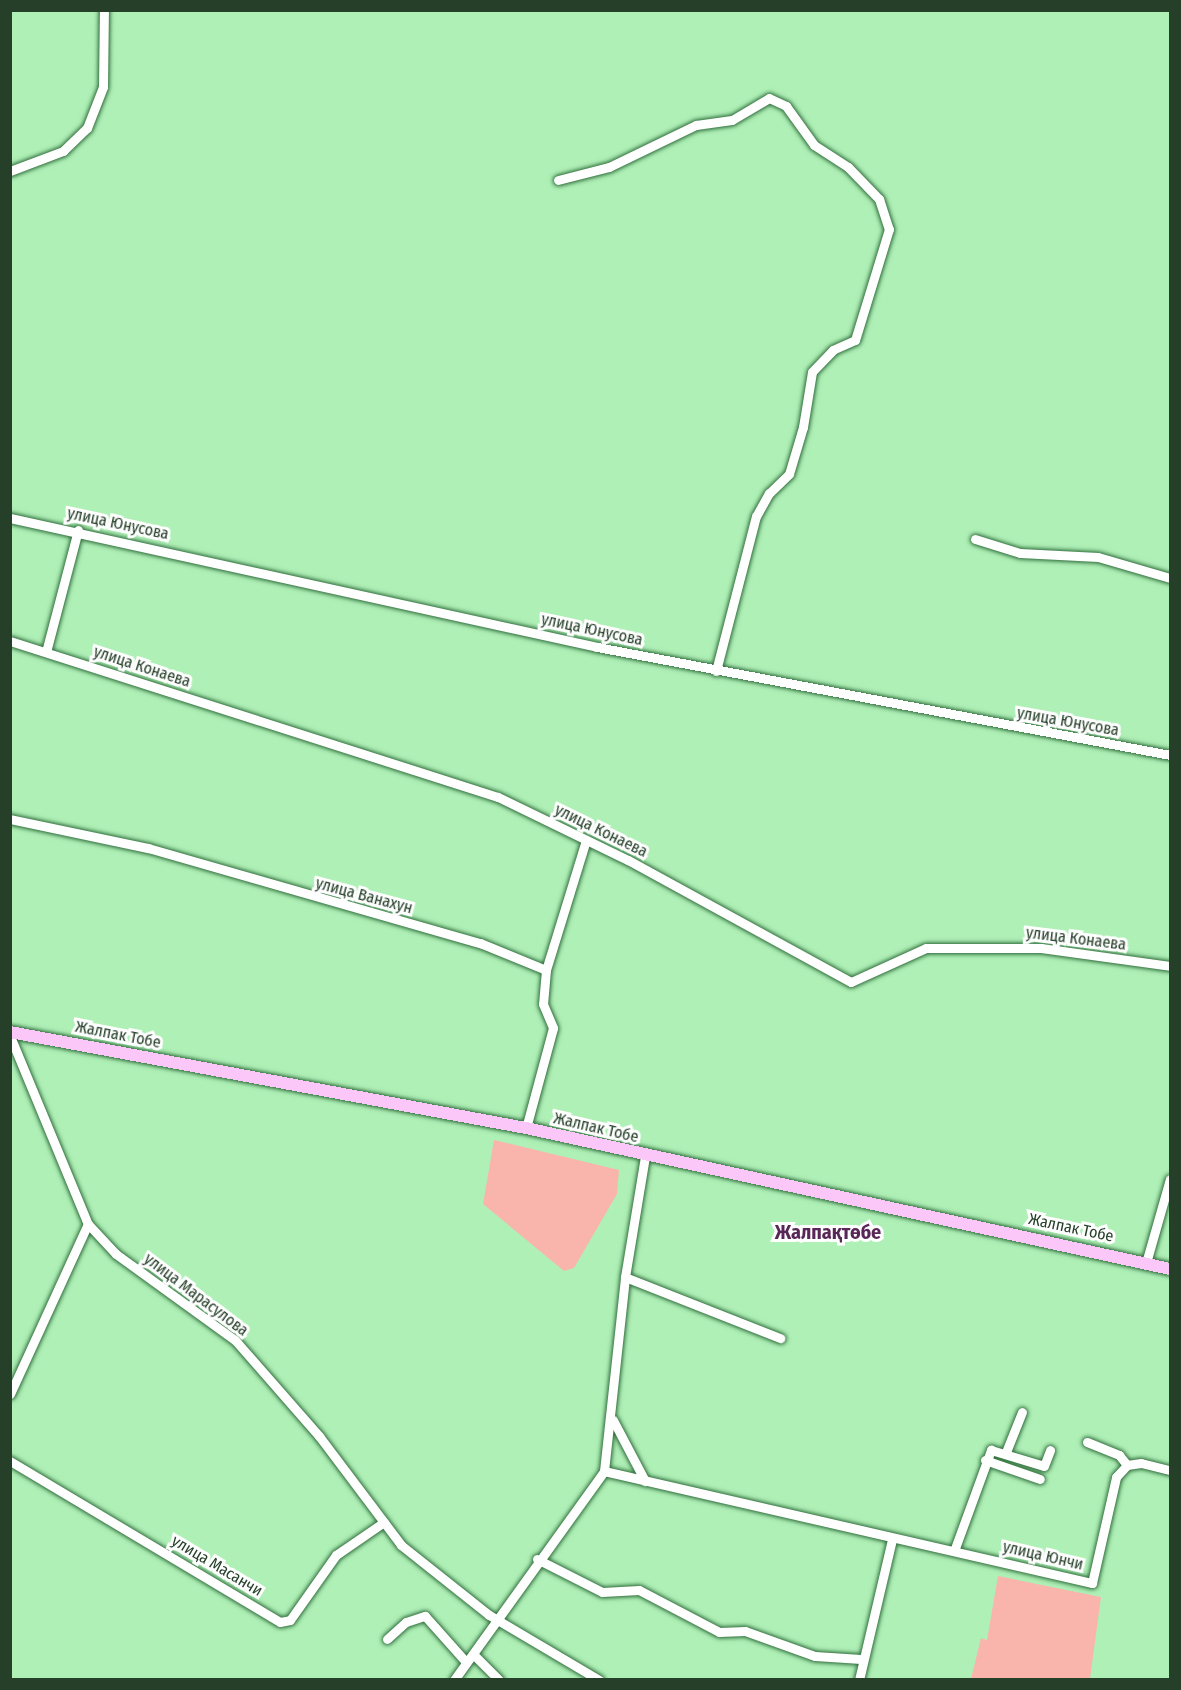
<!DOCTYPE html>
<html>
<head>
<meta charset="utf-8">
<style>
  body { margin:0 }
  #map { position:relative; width:1181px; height:1690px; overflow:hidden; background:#aff0b7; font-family:"Fira Sans Condensed",sans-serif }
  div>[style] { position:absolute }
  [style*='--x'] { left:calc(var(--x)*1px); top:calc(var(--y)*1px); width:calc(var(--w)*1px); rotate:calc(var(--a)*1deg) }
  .green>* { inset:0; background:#f9b5ac }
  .roads { filter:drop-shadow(0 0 2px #316f3d) drop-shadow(0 0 2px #316f3d) }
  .minor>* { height:9px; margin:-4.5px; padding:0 4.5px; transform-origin:4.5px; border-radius:4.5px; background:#fff }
  .major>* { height:12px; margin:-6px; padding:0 6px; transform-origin:6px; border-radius:6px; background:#fac7f8 }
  span { translate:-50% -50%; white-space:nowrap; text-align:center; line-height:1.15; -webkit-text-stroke:6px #fefefe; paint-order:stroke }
  .street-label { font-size:16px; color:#253f29 }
  .quarter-label { font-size:20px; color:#582758; font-weight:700 }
  .frame { position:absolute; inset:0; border:12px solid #253f29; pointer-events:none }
</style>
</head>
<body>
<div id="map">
  <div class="green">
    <div style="clip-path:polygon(494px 1140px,619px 1170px,617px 1194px,574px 1268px,564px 1271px,483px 1204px)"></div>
    <div style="clip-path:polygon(998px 1576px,1101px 1597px,1090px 1679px,971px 1679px,981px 1638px,987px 1640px)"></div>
  </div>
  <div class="roads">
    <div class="minor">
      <div style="--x:10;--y:171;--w:57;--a:-20.7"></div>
      <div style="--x:63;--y:151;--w:33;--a:-44"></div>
      <div style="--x:87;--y:128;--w:44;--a:-68.7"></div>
      <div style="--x:103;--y:87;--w:77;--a:-89.3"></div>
      <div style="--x:558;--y:180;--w:53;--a:-14.3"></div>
      <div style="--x:609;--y:167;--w:97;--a:-25.8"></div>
      <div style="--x:696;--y:125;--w:36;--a:-8"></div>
      <div style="--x:732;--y:120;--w:43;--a:-30.7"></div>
      <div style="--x:769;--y:98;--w:19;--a:25"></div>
      <div style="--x:786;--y:106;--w:48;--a:54.3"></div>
      <div style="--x:814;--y:145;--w:40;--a:32.9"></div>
      <div style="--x:848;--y:167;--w:45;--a:45.9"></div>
      <div style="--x:879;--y:199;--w:32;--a:72"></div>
      <div style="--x:889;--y:229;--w:116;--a:107"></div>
      <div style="--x:855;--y:340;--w:24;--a:156"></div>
      <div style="--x:833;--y:350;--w:30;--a:134"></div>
      <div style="--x:812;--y:372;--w:56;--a:99.3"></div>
      <div style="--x:803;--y:427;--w:49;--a:106.6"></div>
      <div style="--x:789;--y:474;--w:28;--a:136"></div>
      <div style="--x:769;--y:493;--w:26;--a:119"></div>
      <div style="--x:756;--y:516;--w:160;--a:104.5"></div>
      <div style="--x:10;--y:518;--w:601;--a:12.39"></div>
      <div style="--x:597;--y:647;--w:583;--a:10.67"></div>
      <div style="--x:975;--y:539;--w:47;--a:17.3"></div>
      <div style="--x:1020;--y:553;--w:78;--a:2.9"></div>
      <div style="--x:1098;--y:557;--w:75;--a:16.3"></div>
      <div style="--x:10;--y:641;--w:512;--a:17.73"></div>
      <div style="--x:498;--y:797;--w:144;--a:25.9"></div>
      <div style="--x:628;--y:860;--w:254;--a:28.7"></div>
      <div style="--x:851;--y:982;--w:82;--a:-24.4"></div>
      <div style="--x:926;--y:948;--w:115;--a:0"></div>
      <div style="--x:1041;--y:948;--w:130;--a:7.9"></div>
      <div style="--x:46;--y:652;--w:126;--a:-75.3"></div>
      <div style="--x:10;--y:819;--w:141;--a:11.9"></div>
      <div style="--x:148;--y:848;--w:345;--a:16"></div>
      <div style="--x:480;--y:943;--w:71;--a:22.2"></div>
      <div style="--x:546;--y:970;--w:34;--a:95"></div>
      <div style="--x:543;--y:1004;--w:26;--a:67"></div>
      <div style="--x:553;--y:1028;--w:104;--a:105.1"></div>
      <div style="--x:546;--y:970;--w:136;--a:-72.9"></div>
      <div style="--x:10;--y:1036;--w:204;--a:67.5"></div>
      <div style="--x:88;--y:1224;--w:41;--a:47"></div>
      <div style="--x:116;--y:1254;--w:147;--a:35.9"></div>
      <div style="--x:235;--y:1340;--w:128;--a:48.8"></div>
      <div style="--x:319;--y:1436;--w:136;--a:53"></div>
      <div style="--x:401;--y:1545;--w:112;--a:38.5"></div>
      <div style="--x:489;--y:1615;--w:128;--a:30.6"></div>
      <div style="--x:1146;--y:1263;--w:87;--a:-74.1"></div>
      <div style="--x:625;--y:1277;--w:167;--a:21.5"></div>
      <div style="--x:10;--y:1394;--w:187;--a:-65.4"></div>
      <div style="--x:613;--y:1420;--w:69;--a:62.3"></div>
      <div style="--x:1087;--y:1442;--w:35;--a:22"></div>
      <div style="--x:1119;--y:1455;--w:13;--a:51"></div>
      <div style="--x:1006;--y:1452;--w:43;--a:-68.2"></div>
      <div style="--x:985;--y:1460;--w:58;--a:19.1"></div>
      <div style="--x:10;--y:1461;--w:314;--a:30.8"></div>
      <div style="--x:280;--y:1622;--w:10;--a:-11"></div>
      <div style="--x:290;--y:1620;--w:80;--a:-54.7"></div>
      <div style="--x:336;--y:1555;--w:58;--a:-34.5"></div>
      <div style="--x:604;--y:1471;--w:501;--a:12.93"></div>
      <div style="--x:1092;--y:1583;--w:109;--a:-77.2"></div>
      <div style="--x:1116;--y:1477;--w:16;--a:-47"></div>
      <div style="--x:1127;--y:1465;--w:14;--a:-8"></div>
      <div style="--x:1141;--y:1463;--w:30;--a:14"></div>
      <div style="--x:954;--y:1551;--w:108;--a:-69.9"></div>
      <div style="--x:991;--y:1450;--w:55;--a:16.8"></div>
      <div style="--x:1044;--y:1466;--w:17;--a:-69"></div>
      <div style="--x:537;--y:1559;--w:73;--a:26.9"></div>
      <div style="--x:602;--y:1592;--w:37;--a:-3"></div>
      <div style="--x:639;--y:1590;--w:90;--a:27.7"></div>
      <div style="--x:719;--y:1632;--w:26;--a:-2"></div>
      <div style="--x:745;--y:1631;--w:74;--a:19.7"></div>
      <div style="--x:815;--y:1656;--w:46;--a:3.7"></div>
      <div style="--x:387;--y:1639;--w:25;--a:-42"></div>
      <div style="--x:406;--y:1622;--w:20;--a:-18"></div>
      <div style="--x:425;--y:1616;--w:62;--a:48.3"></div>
      <div style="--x:473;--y:1654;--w:37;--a:45"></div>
      <div style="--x:454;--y:1680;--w:257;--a:-54.3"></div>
      <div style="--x:604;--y:1471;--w:195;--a:-83.8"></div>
      <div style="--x:625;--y:1277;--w:123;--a:-80.6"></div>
      <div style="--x:859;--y:1680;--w:145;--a:-76.8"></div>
    </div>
    <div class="major">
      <div style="--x:10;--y:1032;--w:525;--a:10.54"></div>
      <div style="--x:526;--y:1128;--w:659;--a:12.35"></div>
    </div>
  </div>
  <div class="street-label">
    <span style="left:118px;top:524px;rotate:12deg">улица Юнусова</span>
    <span style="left:592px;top:630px;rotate:12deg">улица Юнусова</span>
    <span style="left:142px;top:667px;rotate:18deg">улица Конаева</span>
    <span style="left:1068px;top:722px;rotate:10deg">улица Юнусова</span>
    <span style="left:601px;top:831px;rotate:26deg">улица Конаева</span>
    <span style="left:364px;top:896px;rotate:15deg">улица Ванахун</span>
    <span style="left:1076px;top:939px;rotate:7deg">улица Конаева</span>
    <span style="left:118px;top:1035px;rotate:11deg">Жалпак Тобе</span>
    <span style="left:596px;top:1128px;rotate:13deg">Жалпак Тобе</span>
    <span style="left:1071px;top:1228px;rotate:12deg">Жалпак Тобе</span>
    <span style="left:196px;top:1295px;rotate:37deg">улица Марасулова</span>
    <span style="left:1043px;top:1556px;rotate:13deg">улица Юнчи</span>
    <span style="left:217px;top:1566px;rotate:31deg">улица Масанчи</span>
  </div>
  <div class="quarter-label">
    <span style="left:828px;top:1232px">Жалпақтөбе</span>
  </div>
  <div class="frame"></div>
</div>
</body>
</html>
